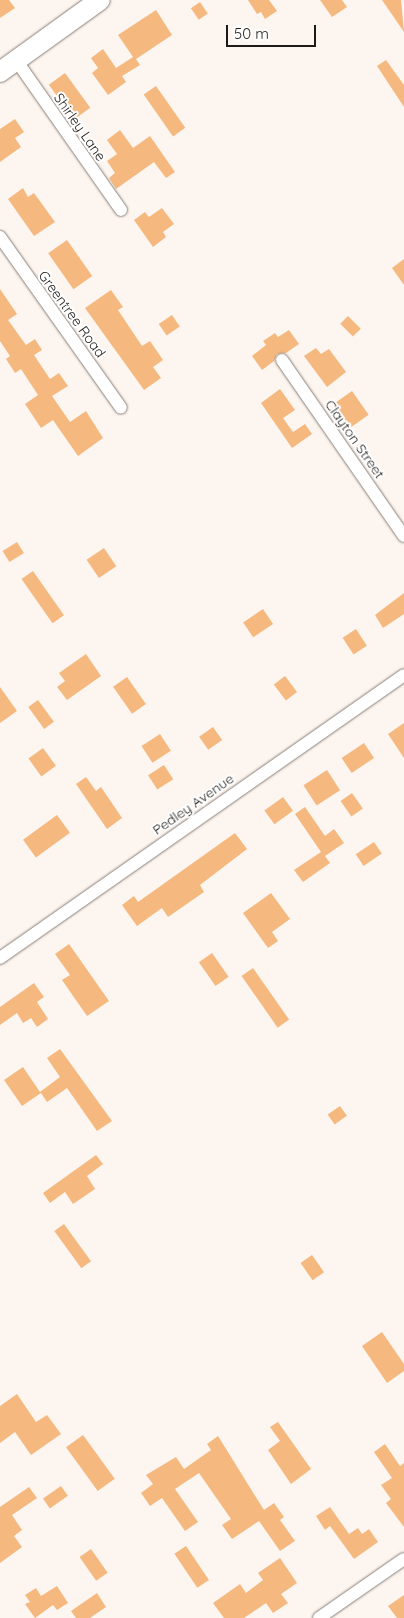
<!DOCTYPE html>
<html>
<head>
<meta charset="utf-8">
<style>
  body { margin:0 }
  #map { position:relative; width:404px; height:1618px; overflow:hidden; background:#fdf5ef; font-family:Quicksand,sans-serif }
  div>[style] { position:absolute }
  [style*='--x'] { left:calc(var(--x)*1px); top:calc(var(--y)*1px); width:calc(var(--w)*1px); rotate:calc(var(--a)*1deg) }
  .building>* { inset:0; background:#f5b980; transform-origin:0 0 }
  .roads { filter:drop-shadow(0 0 1px #867f79) drop-shadow(0 0 1px #867f79) }
  .minor>* { height:12px; margin:-6px; padding:0 6px; transform-origin:6px; border-radius:6px; background:#fff }
  .primary>* { height:20px; margin:-10px; padding:0 10px; transform-origin:10px; border-radius:10px; background:#fff }
  span { translate:-50% -50%; white-space:nowrap; text-align:center; line-height:1.15; -webkit-text-stroke:4px #fff; paint-order:stroke }
  .street-label { font-size:14px; color:#1d1a18 }
  .scale { position:absolute; left:226px; top:25px; width:90px; height:22px; box-sizing:border-box; border:2px solid #1d1a18; border-top:0; padding-left:6px; font-size:15px; line-height:18px; white-space:nowrap; color:#1d1a18; -webkit-text-stroke:4px #fff; paint-order:stroke }
</style>
</head>
<body>
<div id="map">
  <div class="building">
    <div style="clip-path:polygon(0 0,9px 0,15px 8px,0 18px)"></div>
    <div style="clip-path:polygon(248px 0,269px 0,277px 11px,265px 19px,261px 12px,257px 14px)"></div>
    <div style="clip-path:polygon(320px 0,342px 0,347px 7px,332px 17px)"></div>
    <div style="clip-path:polygon(382px 0,401px 0,404px 32px)"></div>
    <div style="left:200px;top:2px;width:14px;height:11px;rotate:56deg"></div>
    <div style="clip-path:polygon(156px 10px,172px 35px,136px 59px,140px 65px,122px 76px,126px 82px,108px 95px,92px 73px,98px 68px,91px 58px,103px 49px,116px 68px,133px 57px,118px 35px)"></div>
    <div style="clip-path:polygon(386px 60px,404px 85px,404px 107px,377px 66px)"></div>
    <div style="left:65px;top:73px;width:43px;height:20px;rotate:54deg"></div>
    <div style="left:156px;top:86px;width:51px;height:15px;rotate:55deg"></div>
    <div style="clip-path:polygon(15px 119px,24px 132px,15px 138px,21px 147px,0 162px,0 129px)"></div>
    <div style="clip-path:polygon(120px 130px,133px 148px,150px 136px,175px 172px,166px 178px,154px 162px,116px 189px,109px 178px,115px 173px,107px 161px,117px 154px,107px 140px)"></div>
    <div style="clip-path:polygon(23px 188px,28px 197px,34px 193px,55px 222px,34px 236px,8px 199px)"></div>
    <div style="clip-path:polygon(162px 208px,174px 224px,163px 232px,166px 237px,153px 247px,134px 220px,145px 212px,149px 217px)"></div>
    <div style="left:67px;top:240px;width:44px;height:23px;rotate:55deg"></div>
    <div style="clip-path:polygon(404px 259px,404px 285px,392px 268px)"></div>
    <div style="clip-path:polygon(0 289px,17px 314px,8px 320px,26px 345px,35px 339px,42px 350px,34px 355px,50px 379px,59px 373px,68px 386px,52px 396px,70px 422px,86px 411px,103px 438px,78px 456px,53px 420px,41px 428px,25px 404px,38px 395px,21px 369px,15px 373px,6px 359px,10px 356px,0 341px)"></div>
    <div style="clip-path:polygon(111px 290px,123px 307px,118px 310px,142px 346px,150px 341px,163px 360px,153px 367px,161px 378px,144px 390px,85px 308px)"></div>
    <div style="left:172px;top:315px;width:14px;height:16px;rotate:56deg"></div>
    <div style="left:348px;top:316px;width:18px;height:11px;rotate:45deg"></div>
    <div style="clip-path:polygon(289px 330px,299px 344px,286px 353px,277px 354px,274px 361px,262px 370px,252px 356px,266px 345px,263px 341px,275px 333px,278px 337px)"></div>
    <div style="clip-path:polygon(316px 348px,321px 354px,329px 349px,346px 372px,327px 387px,304px 356px)"></div>
    <div style="clip-path:polygon(280px 389px,295px 410px,283px 418px,293px 432px,305px 424px,312px 434px,292px 448px,261px 403px)"></div>
    <div style="left:352px;top:391px;width:29px;height:23px;rotate:55deg"></div>
    <div style="left:17px;top:542px;width:13px;height:17px;rotate:58deg"></div>
    <div style="left:104px;top:548px;width:22px;height:21px;rotate:56deg"></div>
    <div style="left:33px;top:571px;width:54px;height:14px;rotate:55deg"></div>
    <div style="clip-path:polygon(404px 593px,404px 614px,383px 628px,375px 615px)"></div>
    <div style="left:263px;top:609px;width:18px;height:24px;rotate:56deg"></div>
    <div style="left:356px;top:629px;width:20px;height:16px;rotate:57deg"></div>
    <div style="clip-path:polygon(86px 654px,101px 676px,67px 700px,57px 687px,65px 681px,59px 673px)"></div>
    <div style="left:285px;top:676px;width:20px;height:14px;rotate:53deg"></div>
    <div style="left:127px;top:677px;width:33px;height:17px;rotate:55deg"></div>
    <div style="clip-path:polygon(0 687px,17px 711px,0 723px)"></div>
    <div style="left:38px;top:700px;width:27px;height:12px;rotate:54deg"></div>
    <div style="clip-path:polygon(404px 723px,404px 758px,388px 734px)"></div>
    <div style="left:213px;top:727px;width:16px;height:17px;rotate:55deg"></div>
    <div style="left:160px;top:734px;width:20px;height:22px;rotate:57deg"></div>
    <div style="left:364px;top:743px;width:18px;height:27px;rotate:56deg"></div>
    <div style="left:43px;top:748px;width:22px;height:18px;rotate:54deg"></div>
    <div style="left:164px;top:765px;width:17px;height:19px;rotate:57deg"></div>
    <div style="left:327px;top:770px;width:24px;height:28px;rotate:57deg"></div>
    <div style="clip-path:polygon(86px 777px,96px 791px,101px 787px,122px 818px,107px 829px,76px 784px)"></div>
    <div style="left:352px;top:793px;width:19px;height:14px;rotate:55deg"></div>
    <div style="left:283px;top:797px;width:17px;height:23px;rotate:54deg"></div>
    <div style="clip-path:polygon(305px 807px,325px 836px,334px 829px,344px 843px,325px 856px,330px 863px,303px 882px,294px 870px,321px 852px,295px 814px)"></div>
    <div style="left:57px;top:815px;width:22px;height:42px;rotate:54deg"></div>
    <div style="clip-path:polygon(235px 833px,247px 849px,200px 885px,204px 892px,168px 917px,162px 908px,137px 926px,122px 905px,134px 896px,138px 902px)"></div>
    <div style="left:374px;top:842px;width:14px;height:22px;rotate:56deg"></div>
    <div style="clip-path:polygon(271px 893px,290px 919px,272px 932px,278px 941px,268px 948px,243px 913px)"></div>
    <div style="clip-path:polygon(69px 944px,109px 1001px,87px 1016px,62px 980px,70px 975px,55px 954px)"></div>
    <div style="left:212px;top:953px;width:29px;height:16px;rotate:55deg"></div>
    <div style="left:253px;top:968px;width:63px;height:14px;rotate:55deg"></div>
    <div style="clip-path:polygon(34px 983px,44px 997px,37px 1002px,48px 1019px,37px 1027px,31px 1018px,23px 1023px,17px 1013px,0 1025px,0 1007px)"></div>
    <div style="clip-path:polygon(60px 1049px,112px 1121px,97px 1131px,67px 1088px,47px 1102px,41px 1093px,22px 1106px,4px 1080px,23px 1067px,40px 1092px,60px 1077px,47px 1058px)"></div>
    <div style="left:340px;top:1106px;width:12px;height:15px;rotate:55deg"></div>
    <div style="clip-path:polygon(96px 1155px,103px 1164px,87px 1176px,95px 1189px,73px 1204px,65px 1192px,50px 1203px,43px 1193px)"></div>
    <div style="left:64px;top:1224px;width:46px;height:12px;rotate:54deg"></div>
    <div style="left:312px;top:1255px;width:21px;height:14px;rotate:55deg"></div>
    <div style="clip-path:polygon(382px 1332px,404px 1364px,404px 1371px,387px 1383px,362px 1346px)"></div>
    <div style="clip-path:polygon(17px 1394px,36px 1422px,47px 1415px,61px 1434px,31px 1455px,15px 1432px,0 1443px,0 1406px)"></div>
    <div style="clip-path:polygon(278px 1422px,311px 1469px,291px 1484px,268px 1450px,280px 1441px,270px 1427px)"></div>
    <div style="left:83px;top:1435px;width:54px;height:21px;rotate:54deg"></div>
    <div style="clip-path:polygon(218px 1436px,264px 1510px,274px 1503px,284px 1517px,280px 1520px,295px 1541px,280px 1551px,259px 1521px,232px 1539px,222px 1525px,231px 1519px,199px 1473px,175px 1489px,198px 1522px,185px 1531px,162px 1498px,150px 1506px,141px 1493px,153px 1484px,146px 1475px,176px 1457px,184px 1469px,211px 1450px,207px 1444px)"></div>
    <div style="clip-path:polygon(385px 1444px,400px 1466px,404px 1463px,404px 1527px,386px 1503px,391px 1499px,381px 1485px,392px 1478px,374px 1452px)"></div>
    <div style="left:61px;top:1486px;width:12px;height:22px;rotate:55deg"></div>
    <div style="clip-path:polygon(29px 1487px,37px 1498px,12px 1515px,22px 1530px,14px 1536px,22px 1547px,0 1563px,0 1507px)"></div>
    <div style="clip-path:polygon(330px 1507px,349px 1534px,358px 1528px,362px 1534px,369px 1529px,378px 1542px,354px 1559px,330px 1526px,325px 1530px,316px 1516px)"></div>
    <div style="left:186px;top:1546px;width:41px;height:14px;rotate:56deg"></div>
    <div style="left:91px;top:1549px;width:29px;height:14px;rotate:55deg"></div>
    <div style="clip-path:polygon(280px 1558px,297px 1583px,281px 1594px,288px 1603px,273px 1613px,266px 1603px,244px 1618px,224px 1618px,213px 1603px,240px 1584px,246px 1593px,263px 1580px,258px 1573px)"></div>
    <div style="clip-path:polygon(57px 1586px,68px 1603px,57px 1610px,53px 1605px,35px 1618px,25px 1604px,30px 1602px,25px 1595px,36px 1588px,41px 1596px)"></div>
    <div style="clip-path:polygon(97px 1593px,106px 1607px,90px 1618px,76px 1618px,71px 1611px)"></div>
    <div style="clip-path:polygon(404px 1595px,404px 1618px,397px 1618px,388px 1606px)"></div>
  </div>
  <div class="roads">
    <div class="minor">
      <div style="--x:16;--y:60;--w:183;--a:55"></div>
      <div style="--x:0;--y:237;--w:209;--a:54.7"></div>
      <div style="--x:282;--y:360;--w:214;--a:55.3"></div>
      <div style="--x:0;--y:958;--w:493;--a:-35"></div>
      <div style="--x:319;--y:1618;--w:103;--a:-34.8"></div>
    </div>
    <div class="primary">
      <div style="--x:0;--y:72;--w:123;--a:-35.8"></div>
    </div>
  </div>
  <div class="street-label">
    <span style="left:80px;top:127px;rotate:55deg">Shirley Lane</span>
    <span style="left:72px;top:314px;rotate:54deg">Greentree Road</span>
    <span style="left:355px;top:439px;rotate:55deg">Clayton Street</span>
    <span style="left:193px;top:804px;rotate:-35deg">Pedley Avenue</span>
  </div>
  <div class="scale">50 m</div>
</div>
</body>
</html>
